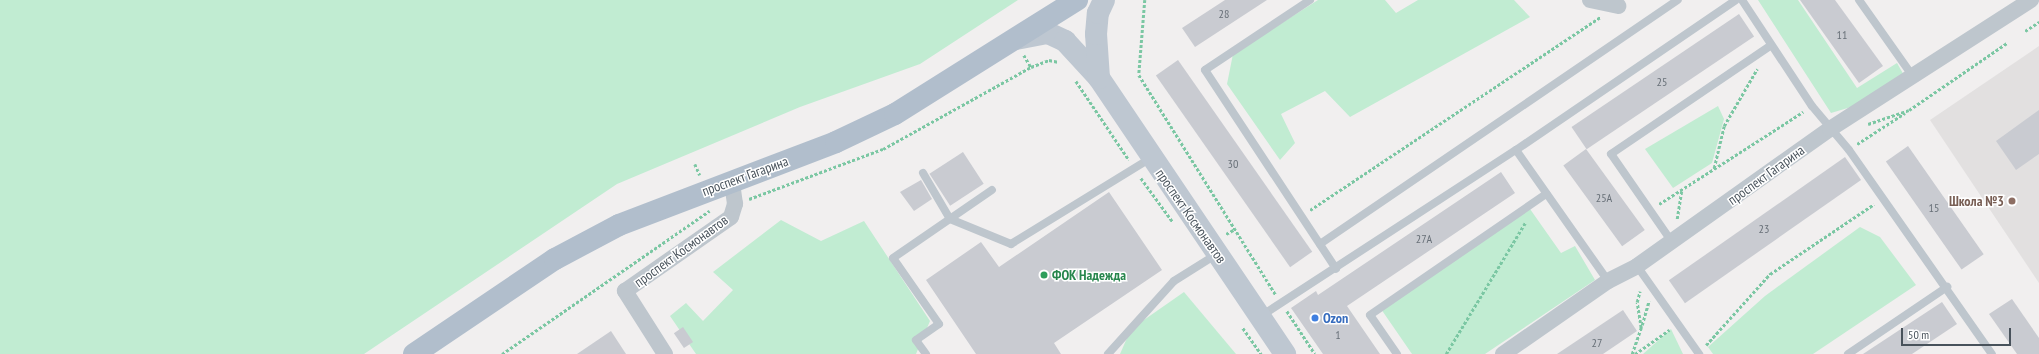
<!DOCTYPE html>
<html>
<head>
<meta charset="utf-8">
<style>
  body { margin:0 }
  #map { position:relative; width:2039px; height:354px; overflow:hidden; background:#f1efef; font-family:"PT Sans Narrow",sans-serif }
  div>[style] { position:absolute }
  [style*='--x'] { left:calc(var(--x)*1px); top:calc(var(--y)*1px); width:calc(var(--w)*1px); rotate:calc(var(--a)*1deg) }
  .education>* { inset:0; background:#e2e0e0 }
  .green>* { inset:0; background:#c1ecd2 }
  .building>* { inset:0; background:#c9cbd1; transform-origin:0 0 }
  .path>* { height:2.5px; margin-top:-1.25px; transform-origin:0; background:repeating-linear-gradient(90deg,#7bc7a3 0 3px,transparent 0 5px) }
  .lane>* { height:8px; margin:-4px; padding:0 4px; transform-origin:4px; border-radius:4px; background:#bec6cd }
  .street>* { height:16px; margin:-8px; padding:0 8px; transform-origin:8px; border-radius:8px; background:#bec6cd }
  .secondary>* { height:22px; margin:-11px; padding:0 11px; transform-origin:11px; border-radius:11px; background:#bec7d1 }
  .primary>* { height:22px; margin:-11px; padding:0 11px; transform-origin:11px; border-radius:11px; background:#b1becc }
  .dots>* { width:11px; height:11px; translate:-50% -50%; box-sizing:border-box; border:2px solid #fff; border-radius:50% }
  span { translate:-50% -50%; white-space:nowrap; text-align:center; line-height:1.15; -webkit-text-stroke:3px #fff; paint-order:stroke }
  .number-label { font-size:12px; color:#687078 }
  .number-label span { -webkit-text-stroke-width:0 }
  .street-label { font-size:14px; color:#48525b }
  .education-label { font-size:14px; color:#785e54; font-weight:700 }
  .right { translate:-100% -50%; text-align:right }
  .leisure-label { font-size:14px; color:#27864d; font-weight:700 }
  .left { translate:0 -50%; text-align:left }
  .shop-label { font-size:14px; color:#366cbe; font-weight:700 }
  .scale { position:absolute; left:1901px; top:328px; width:110px; height:18px; box-sizing:border-box; border:2px solid #48525b; border-top:0; padding-left:5px; font-size:12px; line-height:14px; white-space:nowrap; color:#48525b; -webkit-text-stroke:3px #fff; paint-order:stroke }
</style>
</head>
<body>
<div id="map">
  <div class="education">
    <div style="clip-path:polygon(2039px 46px,2039px 283px,1930px 120px)"></div>
  </div>
  <div class="green">
    <div style="clip-path:polygon(0 0,1018px 0,920px 64px,800px 107px,617px 184px,364px 354px,0 354px)"></div>
    <div style="clip-path:polygon(1318px 0,1385px 0,1396px 13px,1418px 0,1514px 0,1530px 17px,1350px 117px,1325px 91px,1281px 114px,1295px 143px,1280px 160px,1227px 84px,1233px 54px)"></div>
    <div style="clip-path:polygon(1758px 0,1798px 0,1857px 88px,1897px 63px,1905px 77px,1851px 107px,1831px 113px)"></div>
    <div style="clip-path:polygon(1718px 106px,1724px 119px,1712px 163px,1673px 188px,1645px 149px)"></div>
    <div style="clip-path:polygon(1530px 209px,1561px 253px,1575px 246px,1595px 280px,1485px 354px,1412px 354px,1381px 309px)"></div>
    <div style="clip-path:polygon(781px 220px,821px 241px,864px 221px,930px 321px,916px 354px,696px 354px,670px 316px,686px 303px,703px 321px,733px 290px,713px 272px)"></div>
    <div style="clip-path:polygon(1860px 227px,1880px 237px,1916px 285px,1813px 354px,1713px 354px,1708px 347px,1765px 296px)"></div>
    <div style="clip-path:polygon(1184px 292px,1236px 354px,1120px 354px,1131px 329px)"></div>
    <div style="clip-path:polygon(1671px 329px,1683px 354px,1643px 354px)"></div>
  </div>
  <div class="building">
    <div style="clip-path:polygon(1225px 0,1267px 0,1195px 47px,1182px 28px)"></div>
    <div style="clip-path:polygon(1800px 0,1835px 0,1883px 66px,1859px 83px)"></div>
    <div style="left:1739px;top:14px;width:27px;height:202px;rotate:56deg"></div>
    <div style="left:1178px;top:60px;width:234px;height:27px;rotate:55deg"></div>
    <div style="clip-path:polygon(2039px 110px,2039px 154px,2016px 170px,1996px 141px)"></div>
    <div style="left:1908px;top:146px;width:132px;height:27px;rotate:55deg"></div>
    <div style="left:1586px;top:149px;width:100px;height:28px;rotate:54deg"></div>
    <div style="left:963px;top:152px;width:38px;height:40px;rotate:57deg"></div>
    <div style="left:1845px;top:157px;width:28px;height:215px;rotate:55deg"></div>
    <div style="clip-path:polygon(1501px 172px,1515px 193px,1347px 306px,1380px 354px,1323px 354px,1291px 308px,1316px 291px,1318px 295px)"></div>
    <div style="clip-path:polygon(921px 180px,932px 199px,914px 211px,900px 192px)"></div>
    <div style="clip-path:polygon(1109px 192px,1162px 270px,1054px 343px,1061px 354px,976px 354px,926px 280px,981px 242px,999px 267px)"></div>
    <div style="clip-path:polygon(2012px 299px,2039px 338px,2039px 354px,2017px 354px,1989px 314px)"></div>
    <div style="clip-path:polygon(1942px 302px,1957px 324px,1912px 354px,1863px 354px)"></div>
    <div style="clip-path:polygon(1623px 310px,1637px 331px,1603px 354px,1557px 354px)"></div>
    <div style="left:683px;top:327px;width:18px;height:11px;rotate:56deg"></div>
    <div style="clip-path:polygon(611px 331px,626px 354px,577px 354px)"></div>
  </div>
  <div class="path">
    <div style="--x:1145;--y:0;--w:75;--a:94.6"></div>
    <div style="--x:1139;--y:75;--w:259;--a:58.1"></div>
    <div style="--x:2025;--y:31;--w:17;--a:-33"></div>
    <div style="--x:1024;--y:55;--w:14;--a:60"></div>
    <div style="--x:1076;--y:81;--w:95;--a:56.1"></div>
    <div style="--x:1868;--y:124;--w:43;--a:-18.9"></div>
    <div style="--x:1909;--y:110;--w:119;--a:-34.4"></div>
    <div style="--x:1857;--y:144;--w:57;--a:-32.9"></div>
    <div style="--x:695;--y:164;--w:12;--a:66"></div>
    <div style="--x:1714;--y:168;--w:43;--a:-76.6"></div>
    <div style="--x:1724;--y:126;--w:66;--a:-59.9"></div>
    <div style="--x:1141;--y:178;--w:54;--a:54"></div>
    <div style="--x:749;--y:199;--w:143;--a:-20.5"></div>
    <div style="--x:883;--y:149;--w:169;--a:-29"></div>
    <div style="--x:1031;--y:67;--w:19;--a:-21"></div>
    <div style="--x:1049;--y:60;--w:10;--a:11"></div>
    <div style="--x:1659;--y:204;--w:171;--a:-32.6"></div>
    <div style="--x:1310;--y:210;--w:349;--a:-33.6"></div>
    <div style="--x:1677;--y:219;--w:30;--a:-81"></div>
    <div style="--x:1226;--y:234;--w:10;--a:-29"></div>
    <div style="--x:1287;--y:311;--w:51;--a:56.9"></div>
    <div style="--x:1642;--y:325;--w:25;--a:-74"></div>
    <div style="--x:1243;--y:328;--w:32;--a:55"></div>
    <div style="--x:1706;--y:345;--w:96;--a:-48"></div>
    <div style="--x:1770;--y:274;--w:125;--a:-33.9"></div>
    <div style="--x:502;--y:354;--w:252;--a:-34.6"></div>
    <div style="--x:1446;--y:354;--w:153;--a:-58.9"></div>
    <div style="--x:1632;--y:354;--w:28;--a:-71"></div>
    <div style="--x:1641;--y:328;--w:26;--a:-99"></div>
    <div style="--x:1637;--y:302;--w:11;--a:-75"></div>
    <div style="--x:1635;--y:354;--w:42;--a:-35.2"></div>
  </div>
  <div class="lane">
    <div style="--x:1310;--y:0;--w:126;--a:146.3"></div>
    <div style="--x:1205;--y:70;--w:238;--a:56.6"></div>
    <div style="--x:1742;--y:0;--w:127;--a:56.6"></div>
    <div style="--x:1812;--y:106;--w:57;--a:49.9"></div>
    <div style="--x:1849;--y:150;--w:249;--a:55"></div>
    <div style="--x:1859;--y:0;--w:95;--a:54.8"></div>
    <div style="--x:1516;--y:150;--w:266;--a:-34.3"></div>
    <div style="--x:923;--y:173;--w:53;--a:59.6"></div>
    <div style="--x:950;--y:219;--w:66;--a:22.3"></div>
    <div style="--x:1011;--y:244;--w:164;--a:-31.6"></div>
    <div style="--x:1672;--y:242;--w:107;--a:-124.7"></div>
    <div style="--x:1611;--y:154;--w:192;--a:-34.2"></div>
    <div style="--x:1320;--y:244;--w:433;--a:-34.3"></div>
    <div style="--x:1637;--y:266;--w:108;--a:54.8"></div>
    <div style="--x:1261;--y:316;--w:304;--a:-33.1"></div>
    <div style="--x:1516;--y:150;--w:160;--a:54.9"></div>
    <div style="--x:926;--y:354;--w:17;--a:-126"></div>
    <div style="--x:916;--y:340;--w:28;--a:-35"></div>
    <div style="--x:939;--y:324;--w:80;--a:-124.9"></div>
    <div style="--x:893;--y:258;--w:120;--a:-34.5"></div>
    <div style="--x:1108;--y:354;--w:98;--a:-47.9"></div>
    <div style="--x:1174;--y:281;--w:51;--a:-32.1"></div>
    <div style="--x:1397;--y:354;--w:47;--a:-124.7"></div>
    <div style="--x:1370;--y:315;--w:214;--a:-34.5"></div>
    <div style="--x:1848;--y:354;--w:120;--a:-34.1"></div>
  </div>
  <div class="street">
    <div style="--x:1590;--y:0;--w:29;--a:12"></div>
    <div style="--x:665;--y:354;--w:75;--a:-122.4"></div>
    <div style="--x:625;--y:291;--w:129;--a:-34.9"></div>
    <div style="--x:731;--y:217;--w:14;--a:-73"></div>
    <div style="--x:735;--y:204;--w:22;--a:-98"></div>
    <div style="--x:1503;--y:354;--w:128;--a:-34.8"></div>
    <div style="--x:1608;--y:281;--w:33;--a:-27"></div>
    <div style="--x:1637;--y:266;--w:237;--a:-35.4"></div>
    <div style="--x:1830;--y:129;--w:239;--a:-32.7"></div>
  </div>
  <div class="secondary">
    <div style="--x:1016;--y:39;--w:33;--a:-11"></div>
    <div style="--x:1048;--y:33;--w:19;--a:25"></div>
    <div style="--x:1065;--y:41;--w:50;--a:47.4"></div>
    <div style="--x:1099;--y:78;--w:333;--a:56"></div>
    <div style="--x:1099;--y:78;--w:44;--a:-93.9"></div>
    <div style="--x:1096;--y:34;--w:21;--a:-85"></div>
    <div style="--x:1098;--y:13;--w:14;--a:-65"></div>
  </div>
  <div class="primary">
    <div style="--x:414;--y:354;--w:170;--a:-34"></div>
    <div style="--x:555;--y:259;--w:72;--a:-28"></div>
    <div style="--x:619;--y:225;--w:232;--a:-20.9"></div>
    <div style="--x:836;--y:142;--w:65;--a:-25.4"></div>
    <div style="--x:895;--y:114;--w:215;--a:-32.1"></div>
  </div>
  <div class="dots">
    <div style="left:2012px;top:201px;background:#8d6e63"></div>
    <div style="left:1044px;top:275px;background:#2e9e5b"></div>
    <div style="left:1315px;top:318px;background:#3f7fe0"></div>
  </div>
  <div class="number-label">
    <span style="left:1224px;top:14px">28</span>
    <span style="left:1842px;top:35px">11</span>
    <span style="left:1662px;top:82px">25</span>
    <span style="left:1233px;top:164px">30</span>
    <span style="left:1604px;top:198px">25А</span>
    <span style="left:1934px;top:208px">15</span>
    <span style="left:1764px;top:229px">23</span>
    <span style="left:1424px;top:239px">27А</span>
    <span style="left:1338px;top:335px">1</span>
    <span style="left:1597px;top:343px">27</span>
  </div>
  <div class="street-label">
    <span style="left:1766px;top:175px;rotate:-36deg">проспект Гагарина</span>
    <span style="left:745px;top:176px;rotate:-20deg">проспект Гагарина</span>
    <span style="left:1191px;top:216px;rotate:55deg">проспект Космонавтов</span>
    <span style="left:681px;top:251px;rotate:-36deg">проспект Космонавтов</span>
  </div>
  <div class="education-label">
    <span class="right" style="left:2004px;top:201px">Школа №3</span>
  </div>
  <div class="leisure-label">
    <span class="left" style="left:1052px;top:275px">ФОК Надежда</span>
  </div>
  <div class="shop-label">
    <span class="left" style="left:1323px;top:318px">Ozon</span>
  </div>
  <div class="scale">50 m</div>
</div>
</body>
</html>
